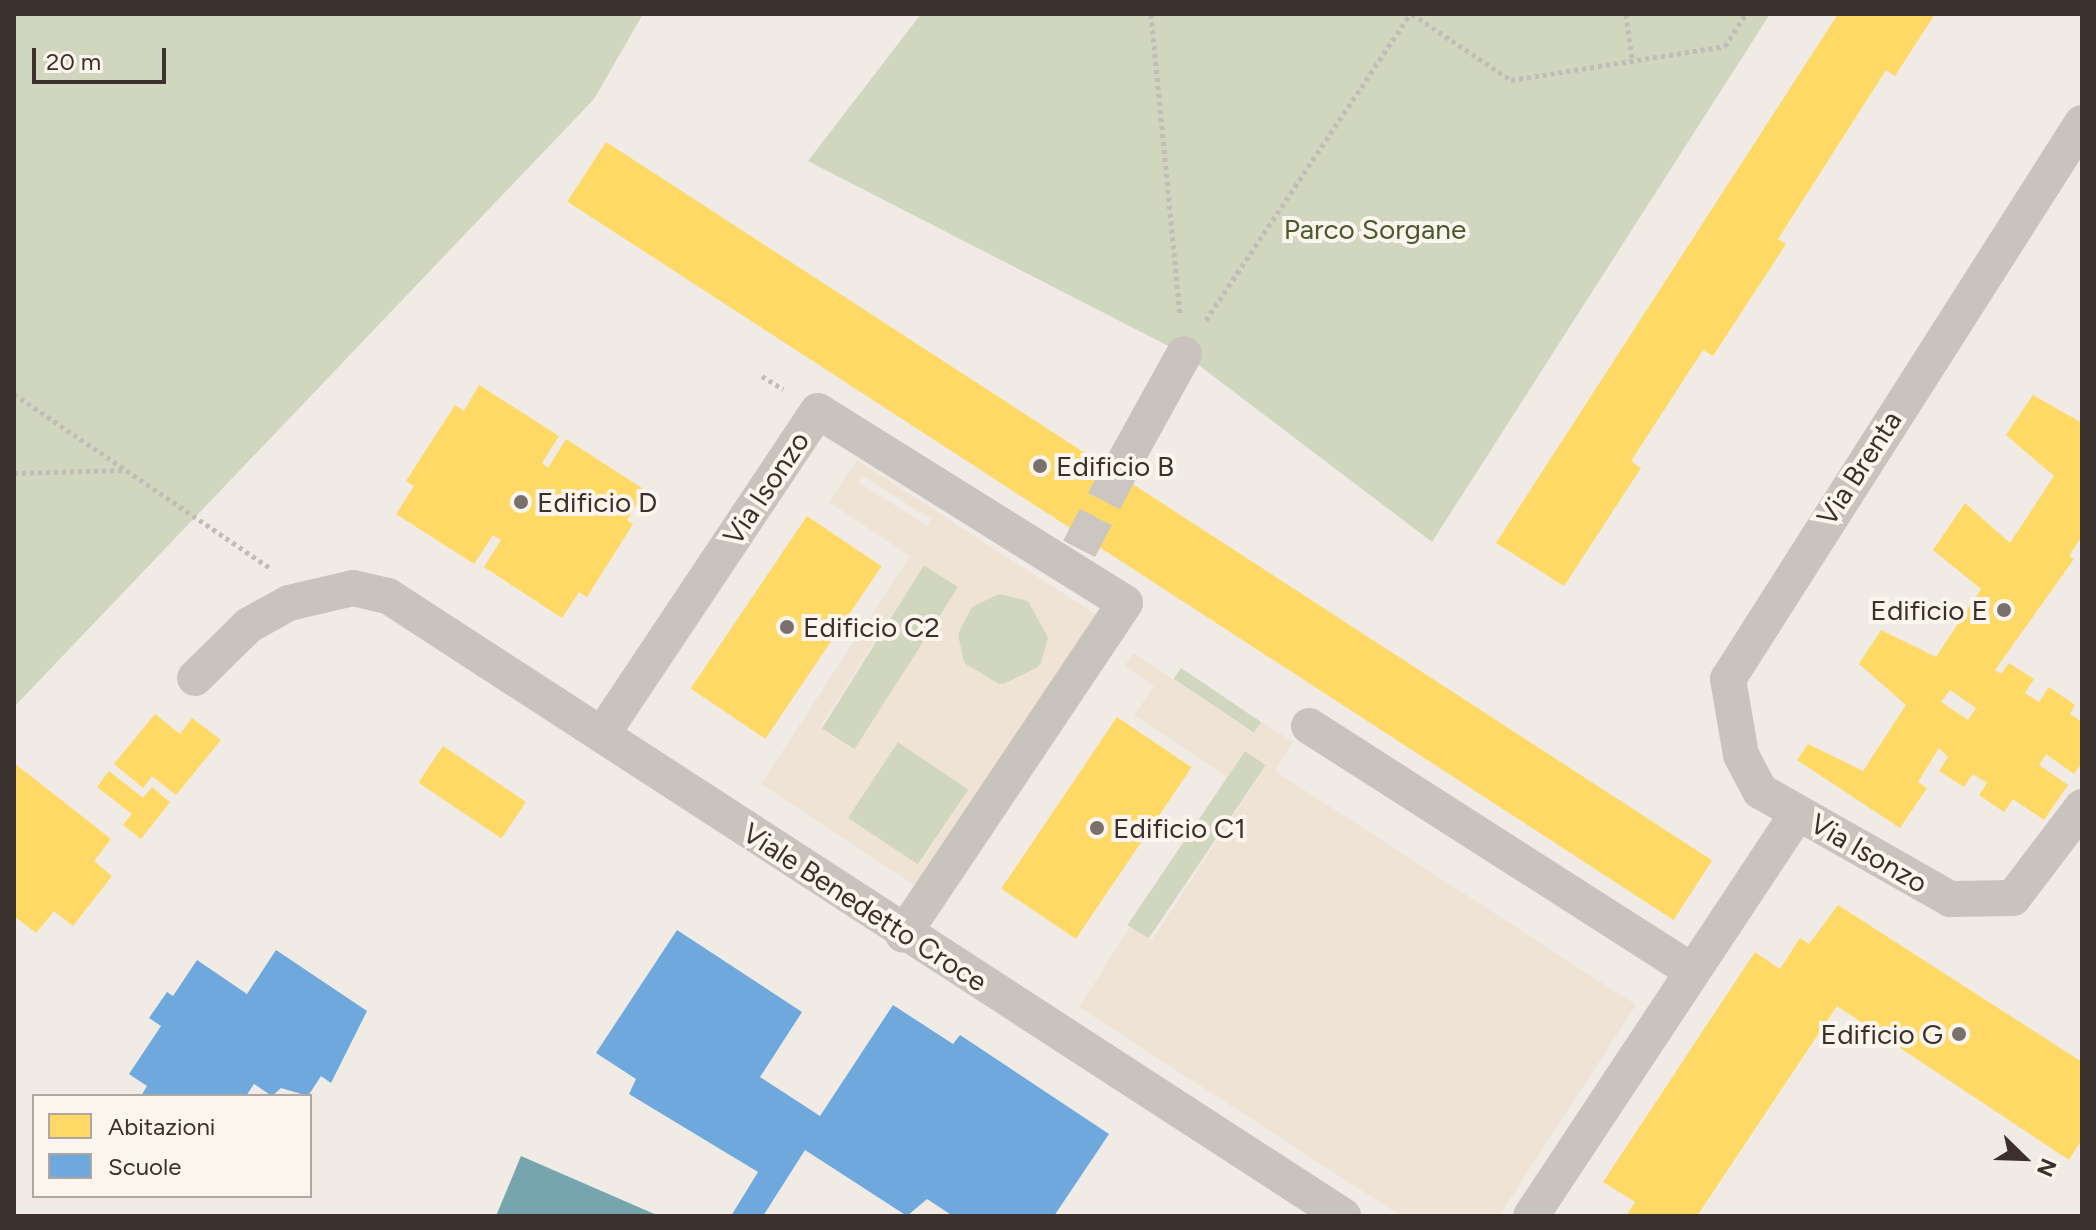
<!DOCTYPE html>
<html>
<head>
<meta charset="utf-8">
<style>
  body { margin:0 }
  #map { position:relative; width:2096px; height:1230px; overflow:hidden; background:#f0ebe5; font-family:Figtree,sans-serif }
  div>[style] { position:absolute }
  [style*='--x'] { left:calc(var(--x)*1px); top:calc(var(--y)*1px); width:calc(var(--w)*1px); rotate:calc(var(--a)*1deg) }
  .green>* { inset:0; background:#d1d6bf; transform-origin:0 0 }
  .round { border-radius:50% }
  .plaza>* { inset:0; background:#eee3d5 }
  .homes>* { inset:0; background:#ffd966; transform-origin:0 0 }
  .schools>* { inset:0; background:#6fa8dc }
  .public>* { inset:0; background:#76a5af }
  .street-tunnel>* { height:36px; margin-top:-18px; transform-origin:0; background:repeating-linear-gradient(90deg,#ccc6c0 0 36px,transparent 0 54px) }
  .path>* { height:5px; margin-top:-2.5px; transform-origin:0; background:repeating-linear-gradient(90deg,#c2bbb6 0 4px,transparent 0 8px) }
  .street>* { height:36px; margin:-18px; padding:0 18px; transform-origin:18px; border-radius:18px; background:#c9c3be }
  .dots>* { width:22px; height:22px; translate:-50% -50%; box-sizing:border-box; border:4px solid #fbf5ee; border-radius:50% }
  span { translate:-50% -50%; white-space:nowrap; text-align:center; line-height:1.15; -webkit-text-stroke:8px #fbf5ee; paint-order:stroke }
  .park-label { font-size:28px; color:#4a5a2e }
  .poi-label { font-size:28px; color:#3b302b }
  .left { translate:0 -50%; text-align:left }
  .right { translate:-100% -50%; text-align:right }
  .street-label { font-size:28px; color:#3b302b }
  .frame { position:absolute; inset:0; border:16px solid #3b302b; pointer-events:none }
  .legend { position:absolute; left:32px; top:1094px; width:280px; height:104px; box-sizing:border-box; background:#fbf5ee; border:2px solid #aea6a0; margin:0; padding:10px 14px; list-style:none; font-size:24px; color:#3b302b }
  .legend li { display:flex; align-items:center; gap:16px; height:40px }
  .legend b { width:40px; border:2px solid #aea6a0 }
  .north { position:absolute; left:1984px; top:1118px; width:80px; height:80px; -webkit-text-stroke:6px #fbf5ee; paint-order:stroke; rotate:113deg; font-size:22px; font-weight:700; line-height:32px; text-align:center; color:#3b302b }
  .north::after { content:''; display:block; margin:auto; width:28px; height:36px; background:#3b302b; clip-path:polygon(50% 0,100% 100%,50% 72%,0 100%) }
  .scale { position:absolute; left:32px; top:48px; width:134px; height:36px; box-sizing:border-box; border:4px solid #3b302b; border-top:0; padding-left:10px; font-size:24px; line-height:28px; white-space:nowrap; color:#3b302b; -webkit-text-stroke:6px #fbf5ee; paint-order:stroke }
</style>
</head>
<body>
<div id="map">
  <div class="green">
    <div style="clip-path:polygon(14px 14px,643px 14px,594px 99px,14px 707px)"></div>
    <div style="clip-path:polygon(921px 14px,1770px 14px,1432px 542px,1184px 354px,808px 161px)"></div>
    <div style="left:924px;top:565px;width:41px;height:193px;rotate:32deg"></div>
    <div class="round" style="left:958px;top:594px;width:90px;height:90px"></div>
    <div style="left:1181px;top:668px;width:97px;height:13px;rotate:34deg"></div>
    <div style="left:898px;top:742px;width:85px;height:91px;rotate:34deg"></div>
    <div style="left:1245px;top:751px;width:25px;height:210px;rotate:34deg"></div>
  </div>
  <div class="plaza">
    <div style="clip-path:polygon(evenodd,857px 460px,1098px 616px,919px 888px,761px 784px,910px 556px,829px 502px,857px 460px,862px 475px,931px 519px,927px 526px,858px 482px,862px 475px,857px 460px,924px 565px,958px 587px,854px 750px,820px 727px,924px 565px,857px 460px,999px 594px,1028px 601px,1048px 638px,1040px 666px,1001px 685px,964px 663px,958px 634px,972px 607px,999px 594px,857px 460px,898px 742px,969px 789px,919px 865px,848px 818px,898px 742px)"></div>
    <div style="clip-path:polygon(1134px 653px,1253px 733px,1262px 722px,1293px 742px,1275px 771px,1636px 1005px,1499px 1216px,1401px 1216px,1079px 1007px,1130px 927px,1152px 940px,1266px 765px,1245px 751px,1227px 777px,1134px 715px,1154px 686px,1124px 666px)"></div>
  </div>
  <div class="homes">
    <div style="clip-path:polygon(1838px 14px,1935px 14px,1895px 76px,1886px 70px,1778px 239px,1786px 244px,1713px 356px,1703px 350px,1631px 461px,1641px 468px,1564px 586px,1496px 543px)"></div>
    <div style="left:606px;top:142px;width:1319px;height:71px;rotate:33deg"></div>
    <div style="clip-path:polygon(479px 385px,559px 436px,542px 463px,548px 468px,566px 439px,645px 490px,627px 520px,633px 524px,587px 597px,579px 592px,562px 618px,484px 567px,501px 540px,493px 535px,474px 564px,396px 514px,414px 486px,406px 481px,455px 405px,464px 411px)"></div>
    <div style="clip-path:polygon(evenodd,2033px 395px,2082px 423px,2082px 536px,2069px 556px,2074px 559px,1995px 670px,2001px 674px,2009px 663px,2034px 679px,2025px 693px,2039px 702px,2049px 687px,2075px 705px,2070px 714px,2082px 722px,2082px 762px,2074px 774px,2046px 754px,2039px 765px,2068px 785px,2044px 820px,2013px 799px,2004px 812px,1979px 795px,1987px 783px,1973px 774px,1964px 787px,1939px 771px,1948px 757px,1939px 748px,1918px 782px,1927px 788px,1900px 828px,1797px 760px,1808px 744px,1863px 771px,1906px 705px,1859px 664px,1881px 630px,1936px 657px,1981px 589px,1933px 550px,1965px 503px,2010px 543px,2054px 476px,2006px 435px,2033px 395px,1950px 690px,1976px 708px,1968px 720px,1941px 702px,1950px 690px)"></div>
    <div style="left:807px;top:516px;width:90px;height:208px;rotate:34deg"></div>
    <div style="clip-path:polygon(155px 714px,180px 734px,192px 718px,221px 740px,176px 795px,152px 776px,143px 788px,114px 764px)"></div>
    <div style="left:1117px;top:717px;width:90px;height:207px;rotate:34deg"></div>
    <div style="left:443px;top:746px;width:100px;height:44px;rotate:34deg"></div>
    <div style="clip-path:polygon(14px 763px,111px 839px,94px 861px,112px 876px,73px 926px,54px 911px,36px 933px,14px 916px)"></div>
    <div style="clip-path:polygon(109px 771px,143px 798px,152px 787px,170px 802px,141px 839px,123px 825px,132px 814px,97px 787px)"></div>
    <div style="clip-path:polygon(1838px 905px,2082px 1062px,2082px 1139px,2069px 1160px,1837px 1006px,1697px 1216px,1626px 1216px,1635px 1202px,1603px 1182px,1755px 952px,1780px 969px,1800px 938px,1809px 944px)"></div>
  </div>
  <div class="schools">
    <div style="clip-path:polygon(677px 930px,802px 1012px,760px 1077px,820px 1116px,893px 1005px,953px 1044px,960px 1035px,1109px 1134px,1054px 1216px,953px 1216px,927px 1199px,907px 1216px,805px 1150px,763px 1216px,731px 1216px,758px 1172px,629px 1094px,636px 1079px,596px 1053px)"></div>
    <div style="clip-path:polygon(276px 950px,367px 1011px,331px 1083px,321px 1076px,308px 1096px,281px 1088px,272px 1096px,254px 1084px,246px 1096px,141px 1096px,147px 1086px,129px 1074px,161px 1026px,149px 1018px,167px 992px,173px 996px,197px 960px,247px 994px)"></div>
  </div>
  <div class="public">
    <div style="clip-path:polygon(521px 1156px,659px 1216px,496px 1216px)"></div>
  </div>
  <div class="street-tunnel">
    <div style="--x:1079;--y:549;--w:99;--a:-62.4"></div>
  </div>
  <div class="path">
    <div style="--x:1151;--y:14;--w:303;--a:84.5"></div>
    <div style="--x:1412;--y:14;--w:119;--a:33.7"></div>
    <div style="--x:1511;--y:80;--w:217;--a:-9"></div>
    <div style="--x:1725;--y:46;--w:38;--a:-57"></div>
    <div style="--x:1626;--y:14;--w:45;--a:82.4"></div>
    <div style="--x:1206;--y:320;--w:368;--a:-56.3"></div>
    <div style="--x:762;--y:376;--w:25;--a:32"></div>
    <div style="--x:14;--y:394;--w:310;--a:34.2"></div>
    <div style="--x:14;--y:473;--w:111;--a:-1.5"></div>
  </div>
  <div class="street">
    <div style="--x:2082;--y:123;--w:659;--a:122.48"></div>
    <div style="--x:1728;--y:679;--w:77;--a:80.3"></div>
    <div style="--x:1741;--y:755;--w:41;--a:62.2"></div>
    <div style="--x:1760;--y:791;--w:219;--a:29.6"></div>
    <div style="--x:1950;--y:899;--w:63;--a:-0.9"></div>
    <div style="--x:2013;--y:898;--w:114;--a:-52.8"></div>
    <div style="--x:1125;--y:461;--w:122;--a:-61.1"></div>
    <div style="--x:195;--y:678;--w:76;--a:-44.5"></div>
    <div style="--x:249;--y:625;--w:46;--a:-28.8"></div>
    <div style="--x:289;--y:603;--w:66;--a:-13.2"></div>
    <div style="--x:353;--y:588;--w:36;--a:13"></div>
    <div style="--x:388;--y:596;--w:1139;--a:32.99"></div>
    <div style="--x:1309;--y:726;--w:453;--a:32.6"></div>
    <div style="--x:603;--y:733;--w:387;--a:-56.3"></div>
    <div style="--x:818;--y:411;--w:362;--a:32"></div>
    <div style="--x:1125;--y:603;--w:399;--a:123.8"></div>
    <div style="--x:1531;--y:1216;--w:483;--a:-56.5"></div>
  </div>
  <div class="dots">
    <div style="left:1040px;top:466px;background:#7a716c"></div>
    <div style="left:521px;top:502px;background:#7a716c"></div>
    <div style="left:2004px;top:610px;background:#7a716c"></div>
    <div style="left:787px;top:627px;background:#7a716c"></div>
    <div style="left:1097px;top:828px;background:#7a716c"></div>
    <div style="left:1959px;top:1034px;background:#7a716c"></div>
  </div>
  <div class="park-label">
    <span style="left:1375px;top:229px">Parco Sorgane</span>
  </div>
  <div class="poi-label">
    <span class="left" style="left:1056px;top:466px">Edificio B</span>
    <span class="left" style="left:537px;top:502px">Edificio D</span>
    <span class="right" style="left:1988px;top:610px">Edificio E</span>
    <span class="left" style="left:803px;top:627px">Edificio C2</span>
    <span class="left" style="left:1113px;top:828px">Edificio C1</span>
    <span class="right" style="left:1943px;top:1034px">Edificio G</span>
  </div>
  <div class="street-label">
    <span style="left:1859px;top:468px;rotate:-57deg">Via Brenta</span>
    <span style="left:766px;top:488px;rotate:-56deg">Via Isonzo</span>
    <span style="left:1869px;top:853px;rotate:30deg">Via Isonzo</span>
    <span style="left:865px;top:907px;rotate:33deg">Viale Benedetto Croce</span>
  </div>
  <div class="frame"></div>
  <ul class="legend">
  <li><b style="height:22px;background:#ffd966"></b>Abitazioni</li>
  <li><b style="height:22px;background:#6fa8dc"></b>Scuole</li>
  </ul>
  <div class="north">N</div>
  <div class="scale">20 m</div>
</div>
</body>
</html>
